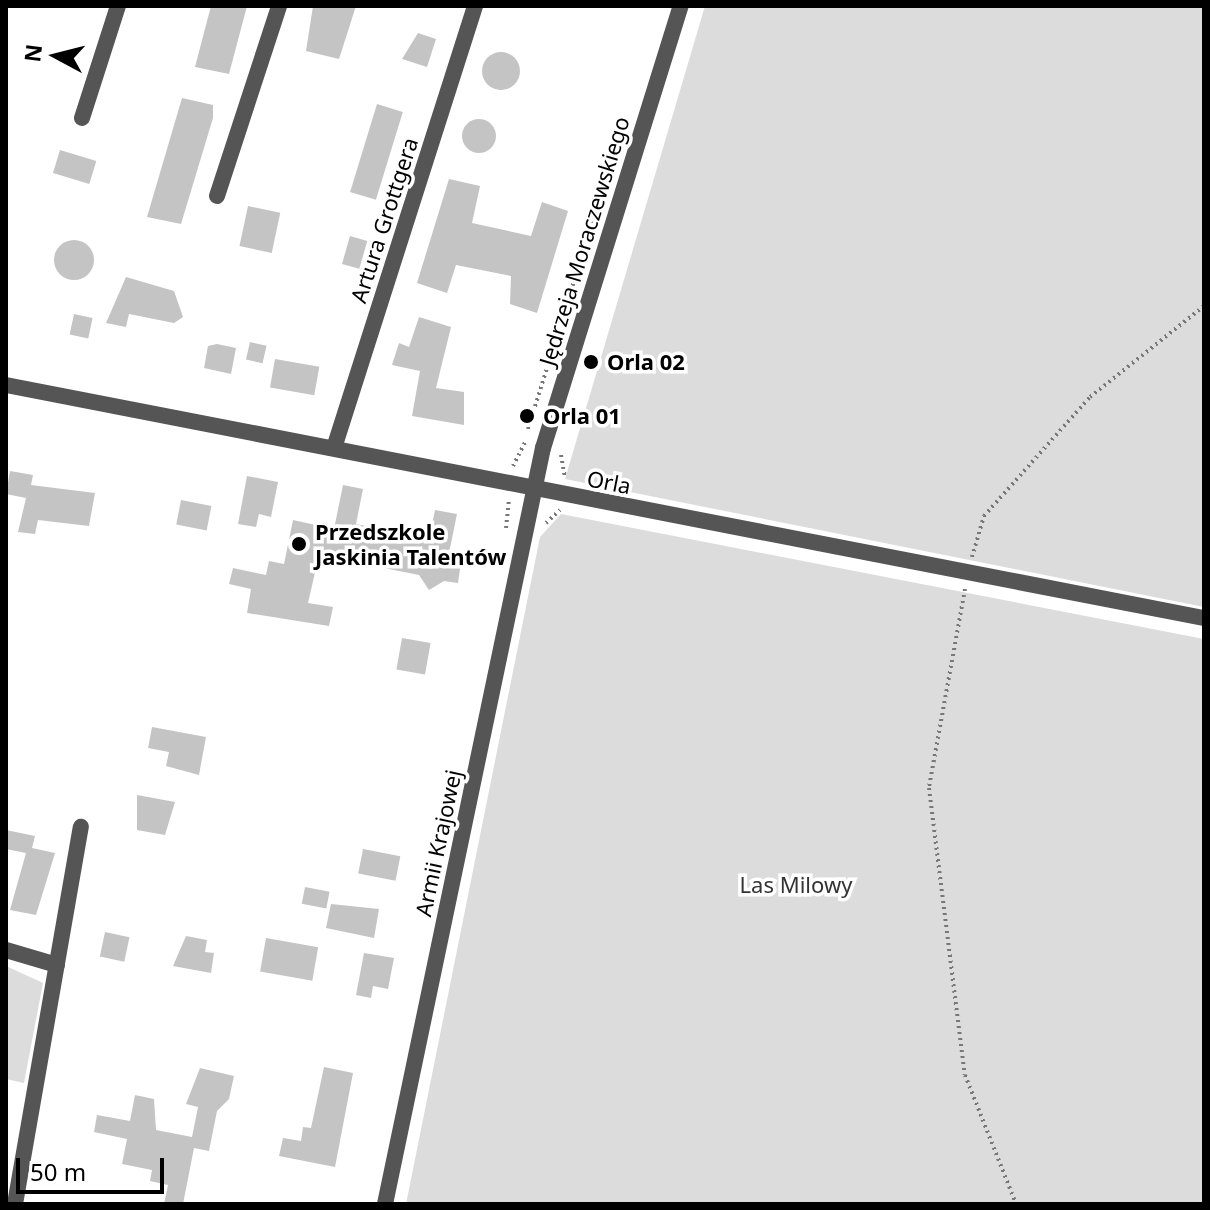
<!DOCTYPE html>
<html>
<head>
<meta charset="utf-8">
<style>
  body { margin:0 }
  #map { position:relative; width:1210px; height:1210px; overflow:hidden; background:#fff; font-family:"Noto Sans",sans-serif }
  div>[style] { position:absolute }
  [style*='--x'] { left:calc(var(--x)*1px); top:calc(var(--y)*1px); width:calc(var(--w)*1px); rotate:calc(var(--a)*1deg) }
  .green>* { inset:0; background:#dcdcdc }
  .building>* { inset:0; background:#c4c4c4; transform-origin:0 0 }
  .round { border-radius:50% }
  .path>* { height:4px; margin-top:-2px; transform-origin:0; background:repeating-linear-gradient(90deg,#777 0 2px,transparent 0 6px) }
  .minor>* { height:16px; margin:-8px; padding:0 8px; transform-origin:8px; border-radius:8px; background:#555 }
  .tertiary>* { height:16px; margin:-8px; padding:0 8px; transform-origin:8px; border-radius:8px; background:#555 }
  .dots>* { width:22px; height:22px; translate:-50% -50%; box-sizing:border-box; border:4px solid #fff; border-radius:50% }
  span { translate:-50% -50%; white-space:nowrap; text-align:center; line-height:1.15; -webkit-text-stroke:7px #fff; paint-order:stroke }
  .street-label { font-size:22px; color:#000 }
  .poi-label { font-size:22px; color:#000; font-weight:700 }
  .left { translate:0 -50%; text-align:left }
  .park-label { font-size:22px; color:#333 }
  .frame { position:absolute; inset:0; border:8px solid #000; pointer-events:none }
  .north { position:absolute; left:16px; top:16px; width:80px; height:80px; -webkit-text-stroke:6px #fff; paint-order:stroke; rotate:277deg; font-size:22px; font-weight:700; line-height:32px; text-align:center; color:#000 }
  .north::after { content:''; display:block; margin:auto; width:28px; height:36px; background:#000; clip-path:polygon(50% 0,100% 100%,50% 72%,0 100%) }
  .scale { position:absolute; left:16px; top:1158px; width:148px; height:36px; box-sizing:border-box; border:4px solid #000; border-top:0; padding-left:10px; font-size:24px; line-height:28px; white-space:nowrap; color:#000; -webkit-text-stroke:6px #fff; paint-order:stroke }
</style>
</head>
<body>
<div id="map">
  <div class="green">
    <div style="clip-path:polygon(705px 6px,1204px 6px,1204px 607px,565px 479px)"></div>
    <div style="clip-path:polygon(561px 514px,1204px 639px,1204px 1204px,406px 1204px,540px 537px)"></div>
    <div style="clip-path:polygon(6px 966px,43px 983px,24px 1083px,6px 1079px)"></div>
  </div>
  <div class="building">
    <div style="clip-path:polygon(211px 6px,247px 6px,229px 74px,195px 67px)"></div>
    <div style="clip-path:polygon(313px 6px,356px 6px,339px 59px,306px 51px)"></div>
    <div style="clip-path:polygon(418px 33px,436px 39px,427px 67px,402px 59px)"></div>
    <div class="round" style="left:482px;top:52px;width:38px;height:38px"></div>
    <div style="clip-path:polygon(182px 98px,213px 105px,213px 118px,181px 224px,147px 217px)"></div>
    <div style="left:377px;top:104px;width:27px;height:92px;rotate:17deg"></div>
    <div class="round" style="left:462px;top:119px;width:34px;height:34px"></div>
    <div style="left:60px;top:150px;width:38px;height:24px;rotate:17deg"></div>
    <div style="clip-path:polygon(449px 179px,480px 186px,472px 223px,531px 236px,542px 202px,568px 211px,537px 313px,510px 304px,511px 276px,456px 265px,447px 293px,417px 283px)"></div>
    <div style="left:248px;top:206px;width:33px;height:41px;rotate:12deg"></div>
    <div style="left:350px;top:236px;width:18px;height:29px;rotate:16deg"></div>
    <div class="round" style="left:54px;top:240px;width:40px;height:40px"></div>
    <div style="clip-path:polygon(126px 277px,174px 291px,183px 317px,174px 323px,129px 314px,126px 327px,106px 323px)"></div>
    <div style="left:74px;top:314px;width:19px;height:21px;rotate:12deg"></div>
    <div style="clip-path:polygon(419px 317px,451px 327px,436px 388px,464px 392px,464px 425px,412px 416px,420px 371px,392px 365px,399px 343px,409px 347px)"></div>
    <div style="left:250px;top:342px;width:17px;height:18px;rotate:13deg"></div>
    <div style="clip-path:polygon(217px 344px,236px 348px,231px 374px,204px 368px,208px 346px)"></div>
    <div style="left:275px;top:359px;width:45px;height:29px;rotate:10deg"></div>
    <div style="clip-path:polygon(10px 471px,33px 475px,31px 485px,95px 493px,89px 526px,38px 520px,35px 534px,18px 532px,26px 498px,6px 494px)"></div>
    <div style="clip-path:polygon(247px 476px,278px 482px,271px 517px,259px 514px,256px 527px,238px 524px)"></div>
    <div style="clip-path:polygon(343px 485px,363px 489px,356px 524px,429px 539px,435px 510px,457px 514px,449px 553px,461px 562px,458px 583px,444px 581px,429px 590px,419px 575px,319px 555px,308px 603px,333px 607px,329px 626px,247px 613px,251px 589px,229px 584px,233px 568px,266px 575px,269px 561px,284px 564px,293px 520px,334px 529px)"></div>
    <div style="left:181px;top:500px;width:31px;height:25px;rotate:11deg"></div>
    <div style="left:402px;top:638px;width:29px;height:32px;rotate:10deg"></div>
    <div style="clip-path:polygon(152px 727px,206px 737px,199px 775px,166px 766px,169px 752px,148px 748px)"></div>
    <div style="clip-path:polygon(137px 795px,175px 802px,165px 835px,137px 830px)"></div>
    <div style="clip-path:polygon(6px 830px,35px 836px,32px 848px,55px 853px,36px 915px,10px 910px,26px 853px,6px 849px)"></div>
    <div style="left:363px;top:849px;width:38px;height:25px;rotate:11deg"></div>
    <div style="left:305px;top:887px;width:25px;height:17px;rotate:11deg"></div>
    <div style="clip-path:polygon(331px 904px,379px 909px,374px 938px,326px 928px)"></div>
    <div style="left:105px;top:932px;width:25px;height:25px;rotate:12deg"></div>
    <div style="clip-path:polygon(186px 936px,207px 940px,205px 952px,214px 953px,211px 973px,173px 966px)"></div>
    <div style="left:266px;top:938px;width:53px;height:34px;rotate:10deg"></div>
    <div style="clip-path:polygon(364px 953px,394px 958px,388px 989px,373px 986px,371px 998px,356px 995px)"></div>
    <div style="clip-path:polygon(324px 1067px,353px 1073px,335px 1167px,279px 1156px,283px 1138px,301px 1141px,303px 1127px,311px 1128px)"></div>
    <div style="clip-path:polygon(200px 1068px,234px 1076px,229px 1099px,217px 1111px,209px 1151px,194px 1148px,183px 1204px,164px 1204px,168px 1185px,150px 1181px,152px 1170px,122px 1164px,127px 1139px,94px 1132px,97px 1115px,130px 1121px,135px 1095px,154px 1099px,156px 1130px,192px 1137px,198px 1107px,186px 1104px)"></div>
  </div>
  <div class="path">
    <div style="--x:528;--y:429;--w:279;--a:-72.7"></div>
    <div style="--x:561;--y:455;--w:23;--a:80"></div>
    <div style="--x:513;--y:466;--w:27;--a:-63"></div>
    <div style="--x:546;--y:523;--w:19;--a:-43"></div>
    <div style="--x:506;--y:528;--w:27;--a:-84"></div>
    <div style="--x:972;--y:557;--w:43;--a:-73.7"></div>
    <div style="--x:984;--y:516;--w:159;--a:-48.3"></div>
    <div style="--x:1090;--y:397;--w:146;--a:-38.6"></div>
    <div style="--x:965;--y:589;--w:202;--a:100.3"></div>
    <div style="--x:929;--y:788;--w:289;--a:82.9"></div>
    <div style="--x:965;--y:1075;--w:139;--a:68.4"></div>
  </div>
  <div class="minor">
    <div style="--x:82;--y:118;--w:118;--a:-72.2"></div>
    <div style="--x:217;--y:196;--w:200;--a:-71.9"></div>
    <div style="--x:6;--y:385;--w:1220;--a:11.01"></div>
    <div style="--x:334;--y:448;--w:464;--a:-72.3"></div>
    <div style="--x:6;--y:950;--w:53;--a:16.4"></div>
    <div style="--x:15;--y:1204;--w:383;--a:-80.1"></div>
  </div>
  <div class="tertiary">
    <div style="--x:385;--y:1204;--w:772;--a:-78.2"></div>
    <div style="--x:543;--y:448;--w:463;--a:-72.7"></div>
  </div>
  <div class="dots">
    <div style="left:591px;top:362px;background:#000"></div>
    <div style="left:527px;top:416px;background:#000"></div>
    <div style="left:299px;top:544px;background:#000"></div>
  </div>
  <div class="street-label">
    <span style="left:384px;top:220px;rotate:-72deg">Artura Grottgera</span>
    <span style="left:584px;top:241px;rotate:-73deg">Jędrzeja Moraczewskiego</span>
    <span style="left:609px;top:482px;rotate:11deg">Orla</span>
    <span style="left:438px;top:843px;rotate:-78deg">Armii Krajowej</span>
  </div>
  <div class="poi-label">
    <span class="left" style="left:607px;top:362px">Orla 02</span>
    <span class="left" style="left:543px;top:416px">Orla 01</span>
    <span class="left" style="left:315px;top:544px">Przedszkole<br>Jaskinia Talentów</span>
  </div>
  <div class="park-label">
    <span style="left:796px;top:885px">Las Milowy</span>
  </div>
  <div class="frame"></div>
  <div class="north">N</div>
  <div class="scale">50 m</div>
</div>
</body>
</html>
